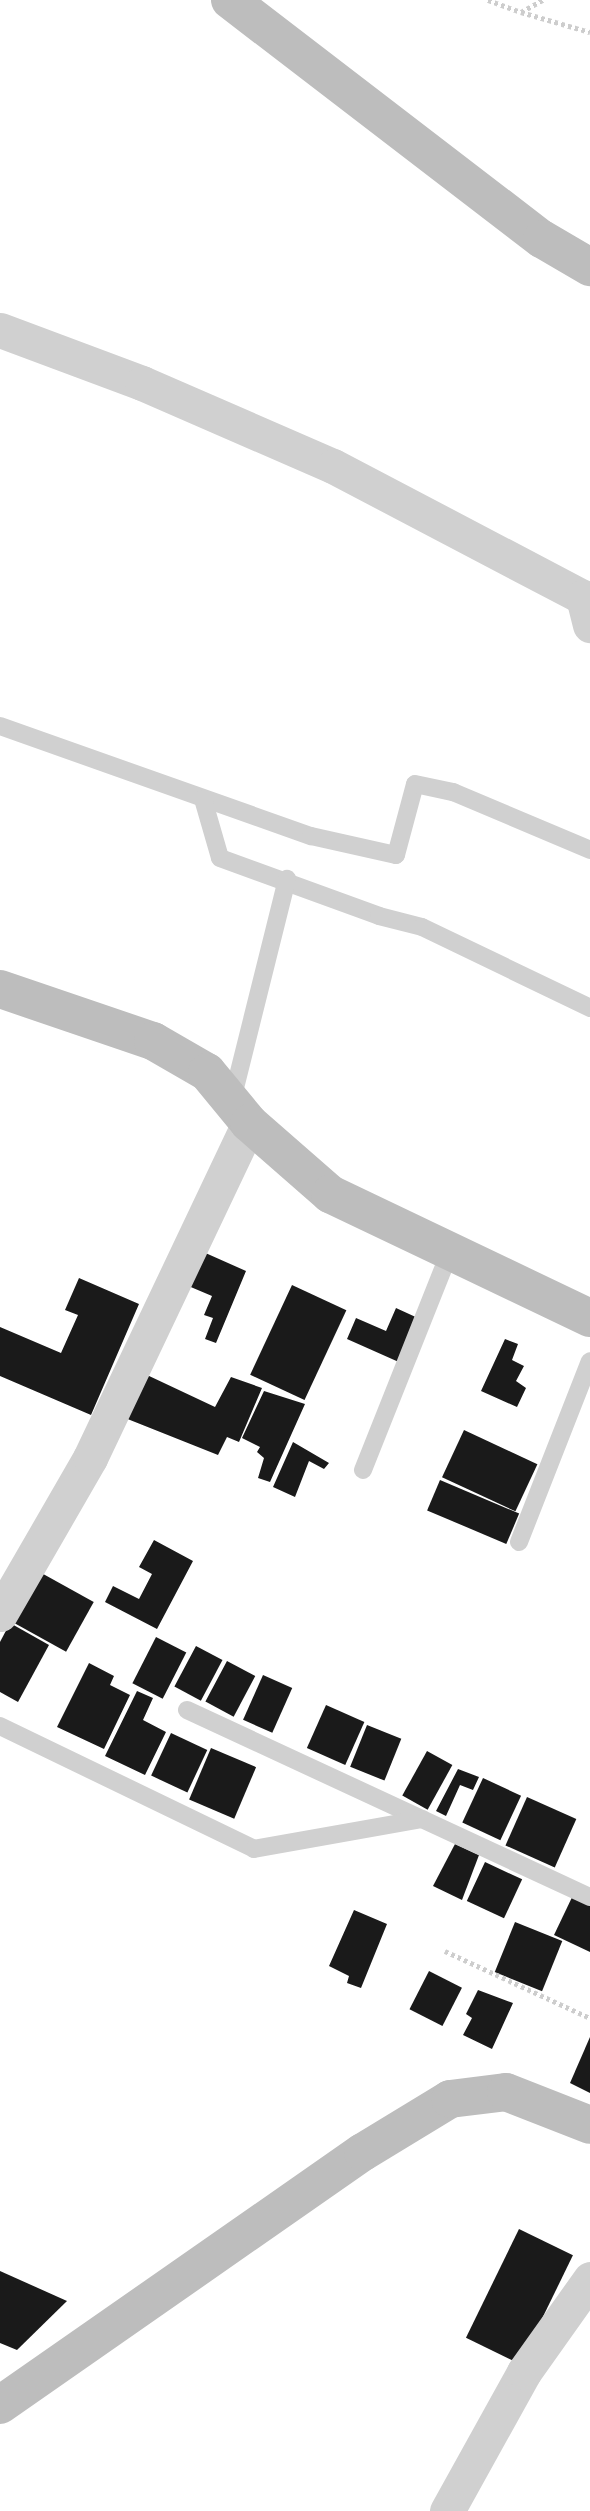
<!DOCTYPE html>
<html>
<head>
<meta charset="utf-8">
<style>
  body { margin:0 }
  #map { position:relative; width:590px; height:2511px; overflow:hidden; background:#fff; font-family:Manrope,sans-serif }
  div>[style] { position:absolute }
  [style*='--x'] { left:calc(var(--x)*1px); top:calc(var(--y)*1px); width:calc(var(--w)*1px); rotate:calc(var(--a)*1deg) }
  .building>* { inset:0; background:#1a1a1a; transform-origin:0 0 }
  .path>* { height:4.5px; margin-top:-2.25px; transform-origin:0; background:repeating-linear-gradient(90deg,#cdcdcd 0 3.5px,transparent 0 7px) }
  .lane>* { height:18px; margin:-9px; padding:0 9px; transform-origin:9px; border-radius:9px; background:#d0d0d0 }
  .street>* { height:35px; margin:-17.5px; padding:0 17.5px; transform-origin:17.5px; border-radius:17.5px; background:#d0d0d0 }
  .secondary>* { height:38px; margin:-19px; padding:0 19px; transform-origin:19px; border-radius:19px; background:#bdbdbd }
  span { translate:-50% -50%; white-space:nowrap; text-align:center; line-height:1.15; -webkit-text-stroke:7px #fff; paint-order:stroke }
</style>
</head>
<body>
<div id="map">
  <div class="building">
    <div style="clip-path:polygon(201px 1251px,246px 1271px,216px 1343px,205px 1339px,213px 1318px,204px 1315px,212px 1296px,186px 1285px)"></div>
    <div style="clip-path:polygon(79px 1278px,139px 1304px,91px 1415px,0 1376px,0 1327px,61px 1353px,78px 1315px,65px 1310px)"></div>
    <div style="left:292px;top:1285px;width:60px;height:99px;rotate:25deg"></div>
    <div style="clip-path:polygon(396px 1308px,420px 1319px,401px 1363px,347px 1339px,356px 1318px,386px 1331px)"></div>
    <div style="clip-path:polygon(505px 1339px,518px 1344px,512px 1360px,524px 1366px,516px 1381px,526px 1388px,517px 1407px,481px 1391px)"></div>
    <div style="clip-path:polygon(147px 1375px,215px 1407px,231px 1377px,262px 1388px,239px 1442px,227px 1437px,218px 1455px,125px 1418px)"></div>
    <div style="clip-path:polygon(264px 1391px,305px 1404px,270px 1482px,258px 1478px,264px 1458px,257px 1452px,260px 1447px,242px 1438px)"></div>
    <div style="left:464px;top:1430px;width:81px;height:52px;rotate:25deg"></div>
    <div style="clip-path:polygon(293px 1442px,329px 1463px,324px 1469px,309px 1461px,295px 1497px,273px 1487px)"></div>
    <div style="left:440px;top:1480px;width:86px;height:33px;rotate:23deg"></div>
    <div style="clip-path:polygon(154px 1540px,193px 1561px,157px 1629px,105px 1602px,113px 1586px,139px 1599px,152px 1574px,139px 1567px)"></div>
    <div style="left:36px;top:1570px;width:66px;height:57px;rotate:29deg"></div>
    <div style="clip-path:polygon(10px 1623px,49px 1645px,18px 1702px,0 1692px,0 1642px)"></div>
    <div style="left:156px;top:1637px;width:34px;height:52px;rotate:27deg"></div>
    <div style="left:196px;top:1646px;width:30px;height:46px;rotate:28deg"></div>
    <div style="left:227px;top:1661px;width:32px;height:46px;rotate:28deg"></div>
    <div style="clip-path:polygon(89px 1663px,114px 1676px,110px 1685px,130px 1695px,104px 1749px,57px 1727px)"></div>
    <div style="left:263px;top:1675px;width:32px;height:49px;rotate:24deg"></div>
    <div style="clip-path:polygon(137px 1691px,153px 1698px,143px 1720px,166px 1732px,145px 1775px,105px 1756px)"></div>
    <div style="left:326px;top:1705px;width:42px;height:47px;rotate:24deg"></div>
    <div style="left:367px;top:1725px;width:37px;height:45px;rotate:22deg"></div>
    <div style="left:171px;top:1733px;width:40px;height:47px;rotate:25deg"></div>
    <div style="left:211px;top:1748px;width:49px;height:56px;rotate:23deg"></div>
    <div style="left:427px;top:1751px;width:29px;height:51px;rotate:29deg"></div>
    <div style="clip-path:polygon(458px 1769px,479px 1777px,473px 1790px,460px 1785px,446px 1816px,436px 1811px)"></div>
    <div style="left:483px;top:1778px;width:42px;height:49px;rotate:25deg"></div>
    <div style="left:527px;top:1797px;width:54px;height:53px;rotate:24deg"></div>
    <div style="clip-path:polygon(455px 1844px,479px 1855px,462px 1900px,433px 1886px)"></div>
    <div style="left:485px;top:1862px;width:41px;height:43px;rotate:25deg"></div>
    <div style="clip-path:polygon(575px 1891px,590px 1899px,590px 1952px,554px 1935px)"></div>
    <div style="clip-path:polygon(354px 1910px,387px 1924px,361px 1988px,347px 1983px,349px 1976px,329px 1966px)"></div>
    <div style="left:515px;top:1922px;width:51px;height:54px;rotate:22deg"></div>
    <div style="left:429px;top:1971px;width:37px;height:43px;rotate:27deg"></div>
    <div style="clip-path:polygon(478px 1990px,513px 2003px,492px 2049px,463px 2035px,472px 2018px,466px 2014px)"></div>
    <div style="clip-path:polygon(590px 2037px,590px 2093px,570px 2083px)"></div>
    <div style="left:519px;top:2229px;width:60px;height:121px;rotate:26deg"></div>
    <div style="clip-path:polygon(0 2271px,67px 2301px,17px 2350px,0 2343px)"></div>
  </div>
  <div class="path">
    <div style="--x:488;--y:0;--w:35;--a:20"></div>
    <div style="--x:521;--y:12;--w:25;--a:-29"></div>
    <div style="--x:521;--y:12;--w:72;--a:16.2"></div>
    <div style="--x:445;--y:1951;--w:160;--a:24.8"></div>
  </div>
  <div class="lane">
    <div style="--x:0;--y:726;--w:330;--a:19.5"></div>
    <div style="--x:311;--y:836;--w:87;--a:12.6"></div>
    <div style="--x:396;--y:855;--w:73;--a:-75"></div>
    <div style="--x:415;--y:784;--w:39;--a:12"></div>
    <div style="--x:453;--y:792;--w:149;--a:22.9"></div>
    <div style="--x:203;--y:799;--w:61;--a:73.9"></div>
    <div style="--x:220;--y:858;--w:169;--a:20"></div>
    <div style="--x:379;--y:916;--w:44;--a:14.3"></div>
    <div style="--x:422;--y:927;--w:187;--a:25.7"></div>
    <div style="--x:232;--y:1100;--w:228;--a:-76"></div>
    <div style="--x:363;--y:1470;--w:236;--a:-68.3"></div>
    <div style="--x:519;--y:1542;--w:194;--a:-68.6"></div>
    <div style="--x:187;--y:1710;--w:444;--a:24.9"></div>
    <div style="--x:0;--y:1726;--w:282;--a:25.8"></div>
    <div style="--x:254;--y:1849;--w:171;--a:-10.1"></div>
  </div>
  <div class="street">
    <div style="--x:0;--y:330;--w:152;--a:20.5"></div>
    <div style="--x:142;--y:383;--w:208;--a:23.5"></div>
    <div style="--x:333;--y:466;--w:282;--a:27.7"></div>
    <div style="--x:583;--y:597;--w:29;--a:76"></div>
    <div style="--x:0;--y:1614;--w:180;--a:-60"></div>
    <div style="--x:90;--y:1458;--w:371;--a:-64.6"></div>
    <div style="--x:447;--y:2511;--w:159;--a:-61"></div>
    <div style="--x:524;--y:2372;--w:114;--a:-54.6"></div>
  </div>
  <div class="secondary">
    <div style="--x:230;--y:0;--w:393;--a:37.5"></div>
    <div style="--x:542;--y:239;--w:56;--a:30.3"></div>
    <div style="--x:0;--y:989;--w:162;--a:18.8"></div>
    <div style="--x:153;--y:1041;--w:62;--a:29.9"></div>
    <div style="--x:207;--y:1072;--w:66;--a:50.5"></div>
    <div style="--x:249;--y:1123;--w:108;--a:41.2"></div>
    <div style="--x:330;--y:1194;--w:288;--a:25.5"></div>
    <div style="--x:0;--y:2405;--w:442;--a:-34.9"></div>
    <div style="--x:363;--y:2152;--w:102;--a:-31.3"></div>
    <div style="--x:450;--y:2099;--w:56;--a:-7.1"></div>
    <div style="--x:506;--y:2092;--w:90;--a:21.4"></div>
  </div>
</div>
</body>
</html>
